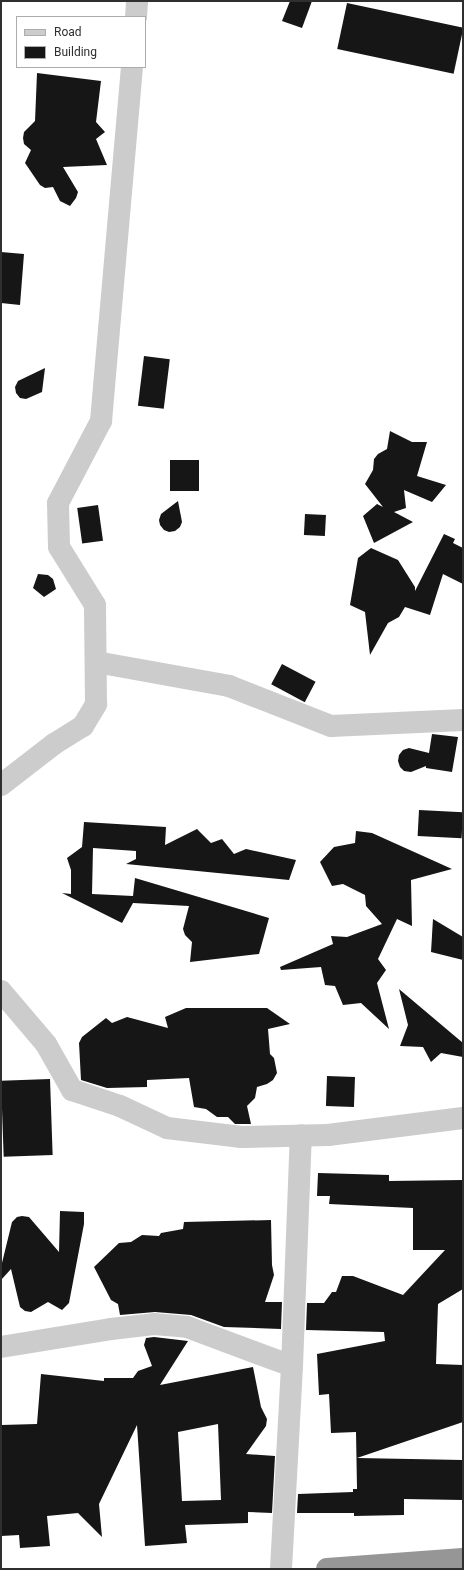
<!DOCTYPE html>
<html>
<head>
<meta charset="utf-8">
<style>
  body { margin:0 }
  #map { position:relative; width:464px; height:1570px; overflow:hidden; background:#fff; font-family:Roboto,sans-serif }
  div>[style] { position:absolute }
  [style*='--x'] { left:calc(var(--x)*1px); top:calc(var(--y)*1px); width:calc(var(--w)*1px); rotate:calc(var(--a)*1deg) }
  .building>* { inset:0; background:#161616; transform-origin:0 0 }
  .street>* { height:22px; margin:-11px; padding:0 11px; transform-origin:11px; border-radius:11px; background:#ccc }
  .highway>* { height:22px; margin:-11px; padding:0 11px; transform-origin:11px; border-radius:11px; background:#969696 }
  span { translate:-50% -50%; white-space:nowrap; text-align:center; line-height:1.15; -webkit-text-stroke:4px #fff; paint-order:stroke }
  .frame { position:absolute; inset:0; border:2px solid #2f2f2f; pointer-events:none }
  .legend { position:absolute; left:16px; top:16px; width:130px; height:52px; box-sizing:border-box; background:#fff; border:1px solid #acacac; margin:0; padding:5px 7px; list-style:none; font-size:12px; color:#2f2f2f }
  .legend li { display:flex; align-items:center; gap:8px; height:20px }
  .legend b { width:20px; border:1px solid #acacac }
</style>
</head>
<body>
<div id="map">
  <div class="building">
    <div style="clip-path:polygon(290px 1px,312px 1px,302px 28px,282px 21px)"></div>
    <div style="left:347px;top:3px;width:119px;height:47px;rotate:12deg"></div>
    <div style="clip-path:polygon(37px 73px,101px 81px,96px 122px,105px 132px,96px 139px,107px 165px,63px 167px,78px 192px,76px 198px,70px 206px,60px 201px,53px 187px,45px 188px,40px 185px,25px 163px,31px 150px,24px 144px,23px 138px,24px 132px,35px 121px)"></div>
    <div style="clip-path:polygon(1px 252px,24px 254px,20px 305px,1px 303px)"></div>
    <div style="left:144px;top:356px;width:26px;height:50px;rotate:7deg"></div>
    <div style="clip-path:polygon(45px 368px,42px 392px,26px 399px,20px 398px,16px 393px,15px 387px,18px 381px)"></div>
    <div style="clip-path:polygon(390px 431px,412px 442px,427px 442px,417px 476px,446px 485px,432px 502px,404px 490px,406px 508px,394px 512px,413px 522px,374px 543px,363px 516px,377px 504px,383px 507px,365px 484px,373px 470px,374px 459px,378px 454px,387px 449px)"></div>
    <div style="left:170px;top:460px;width:29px;height:31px"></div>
    <div style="clip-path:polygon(178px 501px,182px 522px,180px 527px,175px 531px,169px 532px,164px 530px,160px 525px,159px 520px,161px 514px)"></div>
    <div style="left:98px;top:505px;width:36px;height:21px;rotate:82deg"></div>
    <div style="left:305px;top:514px;width:21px;height:21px;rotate:3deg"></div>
    <div style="clip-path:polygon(444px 534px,455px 539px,453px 543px,463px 548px,463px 584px,443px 574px,430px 615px,405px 607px,399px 617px,388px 623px,370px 655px,365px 612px,350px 605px,358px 558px,371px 548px,398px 560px,415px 587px,415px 591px)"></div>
    <div style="clip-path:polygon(38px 574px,48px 575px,53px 579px,56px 589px,44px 597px,33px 588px)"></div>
    <div style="left:282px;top:664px;width:38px;height:23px;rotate:28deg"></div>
    <div style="clip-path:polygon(432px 734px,458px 737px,452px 772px,426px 768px,426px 766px,411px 772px,404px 771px,400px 767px,398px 761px,399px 755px,403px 750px,409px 748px,429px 753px)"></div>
    <div style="left:419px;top:810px;width:44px;height:26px;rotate:3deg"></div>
    <div style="clip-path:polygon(84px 822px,166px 827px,165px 845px,197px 829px,211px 843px,222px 839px,234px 854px,246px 849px,296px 860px,289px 880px,126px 864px,136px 859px,136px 851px,93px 848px,92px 894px,133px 896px,135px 878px,269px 918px,259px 954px,190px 962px,192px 942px,185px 935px,183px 929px,189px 906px,133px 903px,122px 923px,62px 893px,71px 894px,71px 870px,67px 858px,82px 847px)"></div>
    <div style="clip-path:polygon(356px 831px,372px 833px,452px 869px,411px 880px,412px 926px,397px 919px,378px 959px,386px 970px,377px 983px,389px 1029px,361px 1003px,343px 1005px,335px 986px,325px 985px,321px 967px,281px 970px,280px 967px,333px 944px,331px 936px,347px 937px,382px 924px,366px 906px,365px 895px,343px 884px,332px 886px,320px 862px,334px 847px,355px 843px)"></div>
    <div style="clip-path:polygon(433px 919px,463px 937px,463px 960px,431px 952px)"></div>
    <div style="clip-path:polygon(399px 989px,463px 1043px,463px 1057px,441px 1053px,431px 1062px,423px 1047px,400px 1046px,408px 1025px)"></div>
    <div style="clip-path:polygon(186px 1008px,267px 1008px,290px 1024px,268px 1029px,270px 1054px,274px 1058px,277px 1073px,273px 1080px,267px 1084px,257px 1087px,255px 1098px,247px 1106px,251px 1124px,235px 1124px,228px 1117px,217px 1117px,206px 1109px,194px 1107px,189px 1078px,147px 1080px,147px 1087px,107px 1088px,81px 1080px,79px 1043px,82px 1037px,106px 1018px,112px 1023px,127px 1017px,168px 1028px,165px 1017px)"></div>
    <div style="left:327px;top:1076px;width:28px;height:30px;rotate:2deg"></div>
    <div style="left:50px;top:1079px;width:76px;height:49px;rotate:88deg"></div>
    <div style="clip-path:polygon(318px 1173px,389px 1175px,389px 1181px,463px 1180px,463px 1289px,438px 1304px,436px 1364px,463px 1365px,463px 1422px,357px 1458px,463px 1460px,463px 1500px,404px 1499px,404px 1515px,354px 1516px,354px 1513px,297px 1513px,298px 1494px,353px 1492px,353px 1489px,357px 1489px,356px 1432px,331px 1433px,329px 1394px,319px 1395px,317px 1354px,385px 1341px,384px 1332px,306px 1330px,307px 1303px,324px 1303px,332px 1292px,336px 1292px,342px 1276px,353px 1276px,403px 1295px,445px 1250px,413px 1250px,413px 1208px,329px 1204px,330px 1196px,317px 1196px)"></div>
    <div style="clip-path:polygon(60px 1211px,84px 1212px,84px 1224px,69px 1303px,62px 1310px,48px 1302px,31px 1312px,25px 1311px,20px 1307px,11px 1269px,1px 1280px,1px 1267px,12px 1222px,17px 1217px,22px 1216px,29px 1217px,59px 1252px)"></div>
    <div style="clip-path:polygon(271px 1220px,272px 1265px,274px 1275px,265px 1302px,282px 1302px,281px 1329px,224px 1327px,191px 1315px,155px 1312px,120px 1315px,118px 1304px,111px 1300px,94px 1267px,119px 1243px,131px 1242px,142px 1235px,159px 1236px,161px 1233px,183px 1229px,184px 1222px)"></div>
    <div style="clip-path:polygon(evenodd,154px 1337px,188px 1341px,160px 1385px,253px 1367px,261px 1407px,267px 1419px,266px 1426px,246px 1454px,275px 1456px,272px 1513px,248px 1512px,248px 1523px,185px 1525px,187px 1543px,145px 1546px,137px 1425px,99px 1504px,102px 1537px,78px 1513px,47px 1516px,50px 1546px,20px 1548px,19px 1535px,1px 1536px,1px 1425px,37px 1424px,41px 1374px,104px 1381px,104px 1378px,133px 1378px,138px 1371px,152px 1366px,144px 1345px,146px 1338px,154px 1337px,218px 1424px,221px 1500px,182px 1501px,178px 1432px,218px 1424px)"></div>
  </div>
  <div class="street">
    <div style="--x:136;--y:17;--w:16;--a:-86"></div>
    <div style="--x:96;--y:662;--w:135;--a:10.2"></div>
    <div style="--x:229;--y:686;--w:110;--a:21.4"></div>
    <div style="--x:331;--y:726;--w:132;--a:-2.6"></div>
    <div style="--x:1;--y:785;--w:67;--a:-37.7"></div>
    <div style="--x:54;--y:744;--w:34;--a:-32"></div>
    <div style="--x:83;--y:726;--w:26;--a:-59"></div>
    <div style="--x:96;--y:704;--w:99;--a:-90.6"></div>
    <div style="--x:95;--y:605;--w:68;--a:-121.8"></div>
    <div style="--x:59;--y:547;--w:44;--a:-91.3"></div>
    <div style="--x:58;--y:503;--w:93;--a:-62.3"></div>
    <div style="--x:101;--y:421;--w:355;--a:-85"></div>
    <div style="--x:1;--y:991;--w:70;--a:49.7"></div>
    <div style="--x:46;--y:1044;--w:53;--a:60.5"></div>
    <div style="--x:72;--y:1090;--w:51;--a:18.4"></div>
    <div style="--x:120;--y:1106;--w:52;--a:25.1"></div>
    <div style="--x:167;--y:1128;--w:75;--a:6.9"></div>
    <div style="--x:241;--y:1137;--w:87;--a:-1.3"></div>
    <div style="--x:328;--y:1135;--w:136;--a:-7.2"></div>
    <div style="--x:1;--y:1347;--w:111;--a:-9.3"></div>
    <div style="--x:111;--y:1329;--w:43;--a:-6.6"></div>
    <div style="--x:154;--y:1324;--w:33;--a:5"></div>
    <div style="--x:187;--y:1327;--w:112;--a:20.4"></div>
    <div style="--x:281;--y:1569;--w:203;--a:-86.9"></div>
    <div style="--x:292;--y:1366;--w:231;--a:-87.8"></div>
  </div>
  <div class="highway">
    <div style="--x:327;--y:1569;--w:136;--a:-4.2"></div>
  </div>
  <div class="frame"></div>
  <ul class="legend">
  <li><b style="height:5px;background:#ccc"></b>Road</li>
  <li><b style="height:11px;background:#161616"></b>Building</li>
  </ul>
</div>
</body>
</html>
